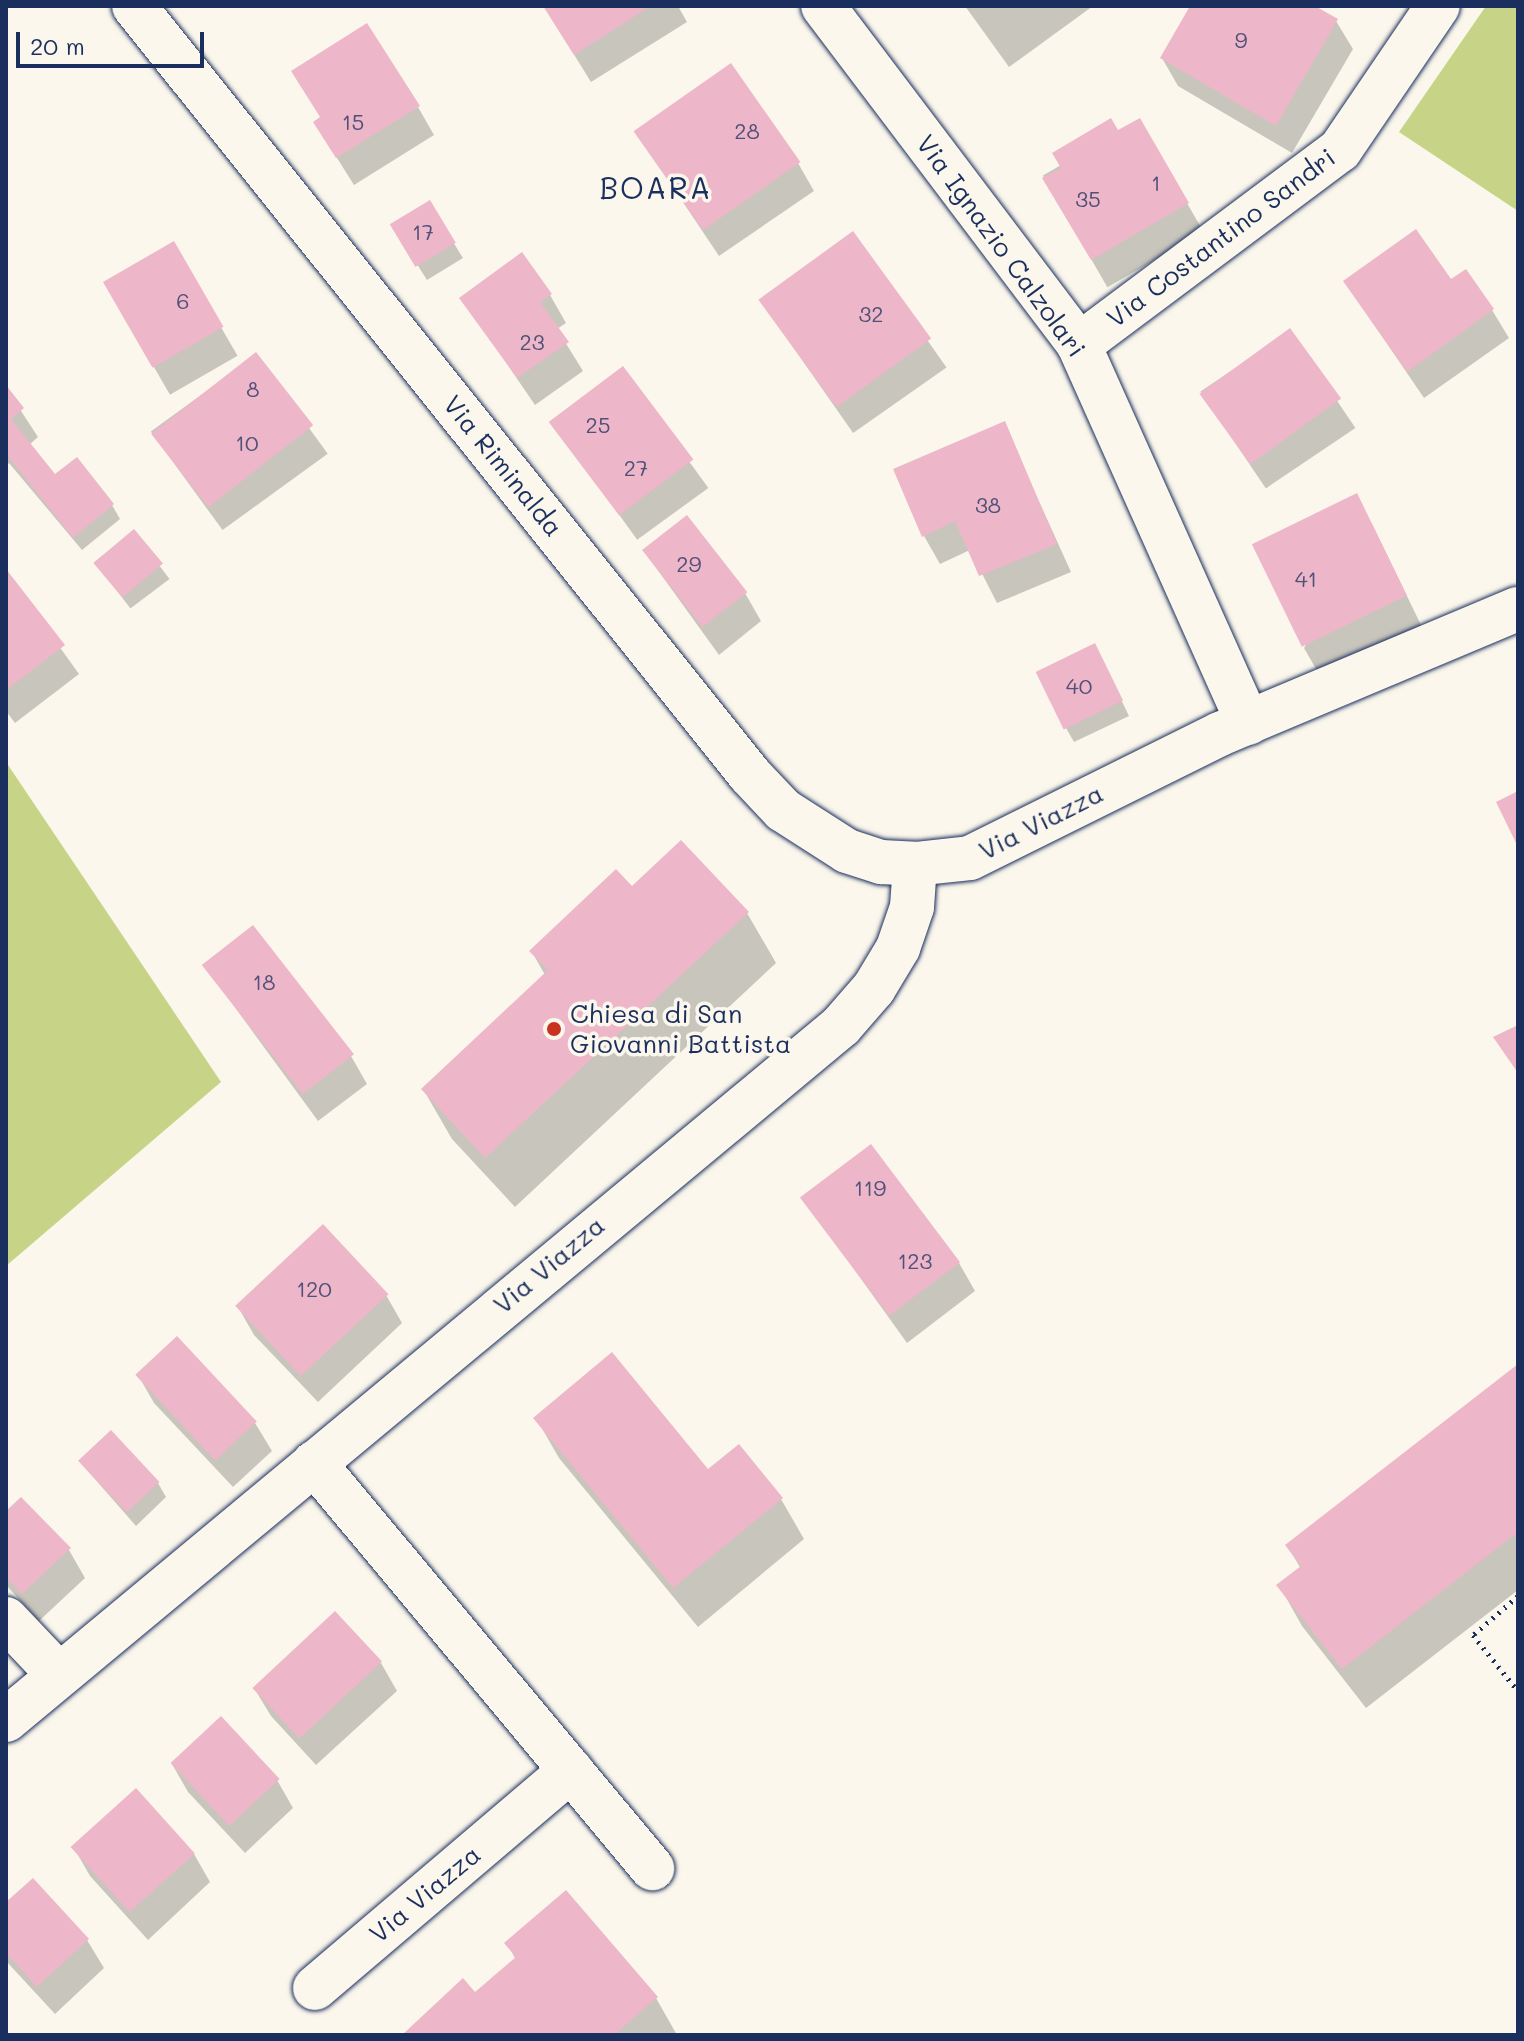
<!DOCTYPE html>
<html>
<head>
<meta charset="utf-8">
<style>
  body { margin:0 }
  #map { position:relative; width:1524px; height:2041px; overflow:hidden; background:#fbf7ec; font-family:Mali,sans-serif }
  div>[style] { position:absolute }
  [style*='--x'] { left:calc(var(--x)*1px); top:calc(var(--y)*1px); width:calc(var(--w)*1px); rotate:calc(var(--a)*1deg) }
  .green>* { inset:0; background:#c7d488 }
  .shadow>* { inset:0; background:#0003; transform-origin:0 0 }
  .building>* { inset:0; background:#eeb6c9; transform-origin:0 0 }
  .path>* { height:5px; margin-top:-2.5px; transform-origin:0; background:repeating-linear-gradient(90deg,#1b2f5e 0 2px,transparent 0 8px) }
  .roads { filter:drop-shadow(0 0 2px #1b2f5e) drop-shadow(0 0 2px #1b2f5e) }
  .minor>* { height:44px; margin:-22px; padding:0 22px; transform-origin:22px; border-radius:22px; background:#fbf7ec }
  .dots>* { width:22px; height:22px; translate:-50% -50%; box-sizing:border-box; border:4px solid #fbf7ec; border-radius:50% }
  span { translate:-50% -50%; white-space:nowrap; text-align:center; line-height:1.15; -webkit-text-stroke:7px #fbf7ec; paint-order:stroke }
  .number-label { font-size:22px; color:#505179 }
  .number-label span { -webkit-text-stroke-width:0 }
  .street-label { font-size:26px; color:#1b2f5e }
  .poi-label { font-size:26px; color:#1b2f5e }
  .left { translate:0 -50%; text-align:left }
  .quarter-label { font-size:30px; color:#1b2f5e; letter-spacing:2px }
  .frame { position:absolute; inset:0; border:8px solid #1b2f5e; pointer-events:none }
  .scale { position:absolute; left:16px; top:32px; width:188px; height:36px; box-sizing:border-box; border:4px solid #1b2f5e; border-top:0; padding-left:10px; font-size:24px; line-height:28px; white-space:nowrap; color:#1b2f5e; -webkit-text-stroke:6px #fbf7ec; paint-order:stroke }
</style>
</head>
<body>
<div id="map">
  <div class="green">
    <div style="clip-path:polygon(1486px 6px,1518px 6px,1518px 211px,1399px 132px)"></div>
    <div style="clip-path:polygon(6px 762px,221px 1082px,6px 1266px)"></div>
  </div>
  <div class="shadow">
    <div style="clip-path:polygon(544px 6px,678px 6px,687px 22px,591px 82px)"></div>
    <div style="clip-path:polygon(965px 6px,1093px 6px,1009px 67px)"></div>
    <div style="clip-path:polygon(1193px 6px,1311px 6px,1336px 21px,1353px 49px,1292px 153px,1178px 86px,1162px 58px)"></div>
    <div style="clip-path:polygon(418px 107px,434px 135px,354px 185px,332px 150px)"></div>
    <div style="left:1139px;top:120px;width:129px;height:111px;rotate:60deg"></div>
    <div style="clip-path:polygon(636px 132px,798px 163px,814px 191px,719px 256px)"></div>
    <div style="clip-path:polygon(429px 203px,463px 258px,427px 280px,401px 239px)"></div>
    <div style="left:853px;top:234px;width:163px;height:114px;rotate:55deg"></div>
    <div style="left:173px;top:244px;width:129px;height:78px;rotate:60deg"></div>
    <div style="clip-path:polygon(1345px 282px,1450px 282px,1492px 310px,1509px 338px,1424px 398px)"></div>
    <div style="clip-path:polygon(550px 295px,566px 323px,557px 329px,583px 371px,535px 405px,462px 298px)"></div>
    <div style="left:1290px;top:331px;width:117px;height:108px;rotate:56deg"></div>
    <div style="left:256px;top:355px;width:122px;height:130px;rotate:54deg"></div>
    <div style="left:622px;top:369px;width:147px;height:88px;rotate:54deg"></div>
    <div style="clip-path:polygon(6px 388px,38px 437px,29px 445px,55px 478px,112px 505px,120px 519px,82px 550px,9px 463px,6px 466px)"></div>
    <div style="clip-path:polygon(1004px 424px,1071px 572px,997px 603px,970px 550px,940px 564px,924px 536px)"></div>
    <div style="clip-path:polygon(1372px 524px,1421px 625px,1320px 676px,1304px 648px)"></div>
    <div style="left:134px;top:532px;width:59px;height:49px;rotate:53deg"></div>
    <div style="clip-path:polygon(644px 551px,745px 593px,761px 621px,719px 655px)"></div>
    <div style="clip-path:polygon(6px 572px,79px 674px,15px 723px,6px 711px)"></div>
    <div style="clip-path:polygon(1102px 660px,1129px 716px,1074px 742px,1066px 728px)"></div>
    <div style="clip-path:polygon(632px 889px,747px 913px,776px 963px,515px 1207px,452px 1139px,423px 1089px,545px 975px,532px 952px)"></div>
    <div style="clip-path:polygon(204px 965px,351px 1056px,367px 1084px,318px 1121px)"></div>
    <div style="clip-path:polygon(803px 1198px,959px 1263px,975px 1291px,907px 1343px)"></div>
    <div style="clip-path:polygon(386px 1295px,402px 1323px,318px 1402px,254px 1335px,238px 1307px)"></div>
    <div style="clip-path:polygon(1518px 1367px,1518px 1590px,1366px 1708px,1302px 1626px,1279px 1585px,1301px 1569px,1287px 1545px)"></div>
    <div style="clip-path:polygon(138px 1375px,255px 1423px,272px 1451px,233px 1487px,154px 1403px)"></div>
    <div style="clip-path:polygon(536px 1418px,781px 1499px,804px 1539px,698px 1627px,559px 1458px)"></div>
    <div style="clip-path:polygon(80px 1462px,158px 1483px,166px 1497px,136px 1526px)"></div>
    <div style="clip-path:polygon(6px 1514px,69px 1550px,85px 1578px,39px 1621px,6px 1585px)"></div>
    <div style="clip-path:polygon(381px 1663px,397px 1691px,316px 1765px,271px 1716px,254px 1688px)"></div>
    <div style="clip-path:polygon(172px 1764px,277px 1780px,293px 1808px,245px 1853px,188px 1792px)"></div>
    <div style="clip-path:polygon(74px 1848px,194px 1854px,210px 1882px,148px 1940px,90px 1876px)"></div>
    <div style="clip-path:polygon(6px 1905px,87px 1940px,104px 1968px,55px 2014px,6px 1961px)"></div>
    <div style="clip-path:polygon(507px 1943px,656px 1998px,677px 2035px,404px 2035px,463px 1981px,475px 1995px,516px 1960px)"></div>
  </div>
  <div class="building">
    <div style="clip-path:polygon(543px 6px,651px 6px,574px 55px)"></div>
    <div style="clip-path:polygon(1190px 6px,1315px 6px,1338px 19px,1276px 126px,1160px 58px)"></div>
    <div style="clip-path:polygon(367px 23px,420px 106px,336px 158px,313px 122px,320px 117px,291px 71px)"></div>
    <div style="left:731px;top:63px;width:121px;height:119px;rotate:55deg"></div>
    <div style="clip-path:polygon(1111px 118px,1118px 130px,1140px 118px,1189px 203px,1091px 260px,1042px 178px,1061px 168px,1052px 153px)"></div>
    <div style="left:430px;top:200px;width:50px;height:47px;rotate:59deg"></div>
    <div style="clip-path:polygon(1416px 229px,1451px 279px,1466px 269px,1494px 309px,1407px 372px,1343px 281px)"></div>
    <div style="left:853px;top:231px;width:133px;height:117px;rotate:54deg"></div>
    <div style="left:174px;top:241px;width:99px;height:82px;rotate:60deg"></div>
    <div style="clip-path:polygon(522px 252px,552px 294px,540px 302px,569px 342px,517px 378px,459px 298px)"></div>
    <div style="left:1290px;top:328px;width:87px;height:112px;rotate:54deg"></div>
    <div style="left:256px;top:352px;width:93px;height:133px;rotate:52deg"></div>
    <div style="left:623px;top:366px;width:117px;height:93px;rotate:53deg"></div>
    <div style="clip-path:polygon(6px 385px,24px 408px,11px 419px,55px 474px,77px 457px,114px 504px,73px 538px,6px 454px)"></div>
    <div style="clip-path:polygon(1005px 421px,1057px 544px,979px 576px,955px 521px,922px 537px,893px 469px)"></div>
    <div style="left:1357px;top:493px;width:114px;height:117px;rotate:64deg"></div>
    <div style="left:687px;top:515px;width:98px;height:57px;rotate:52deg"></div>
    <div style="left:134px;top:529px;width:45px;height:53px;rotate:50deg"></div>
    <div style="clip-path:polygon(6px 569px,65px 645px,6px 690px)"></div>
    <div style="left:1095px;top:643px;width:64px;height:66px;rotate:64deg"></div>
    <div style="clip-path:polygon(1518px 791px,1518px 847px,1496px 802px)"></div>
    <div style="clip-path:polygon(681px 840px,749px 912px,485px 1158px,421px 1089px,548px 970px,529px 951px,616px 869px,632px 886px)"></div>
    <div style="left:253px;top:925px;width:164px;height:65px;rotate:52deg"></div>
    <div style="clip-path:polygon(1518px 1025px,1518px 1073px,1493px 1037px)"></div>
    <div style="left:871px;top:1144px;width:148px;height:89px;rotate:53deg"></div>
    <div style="left:323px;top:1224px;width:96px;height:120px;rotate:47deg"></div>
    <div style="left:177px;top:1336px;width:117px;height:57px;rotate:47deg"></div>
    <div style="clip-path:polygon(612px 1352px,708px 1469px,739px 1444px,783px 1498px,673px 1588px,533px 1418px)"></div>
    <div style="clip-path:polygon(1518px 1364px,1518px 1532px,1342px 1669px,1276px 1585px,1301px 1566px,1285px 1545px)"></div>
    <div style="left:111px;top:1430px;width:71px;height:45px;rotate:47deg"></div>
    <div style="clip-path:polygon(21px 1497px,71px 1548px,22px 1594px,6px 1577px,6px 1511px)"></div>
    <div style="left:335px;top:1611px;width:69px;height:113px;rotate:47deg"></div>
    <div style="left:221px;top:1716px;width:86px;height:69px;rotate:47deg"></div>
    <div style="left:136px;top:1788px;width:88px;height:88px;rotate:48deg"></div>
    <div style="clip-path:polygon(33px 1878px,89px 1939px,37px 1987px,6px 1953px,6px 1902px)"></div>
    <div style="clip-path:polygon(566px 1890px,658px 1997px,614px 2035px,402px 2035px,463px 1978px,475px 1992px,516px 1957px,504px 1943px)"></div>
  </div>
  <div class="path">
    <div style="--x:1518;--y:1596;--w:60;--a:139.1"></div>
    <div style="--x:1473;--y:1635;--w:72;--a:51.2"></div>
  </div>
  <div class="roads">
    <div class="minor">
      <div style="--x:134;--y:6;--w:985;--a:51.3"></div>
      <div style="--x:750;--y:775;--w:48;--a:46.7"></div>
      <div style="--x:783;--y:810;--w:76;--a:32.6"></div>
      <div style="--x:847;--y:851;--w:36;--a:18"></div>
      <div style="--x:881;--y:862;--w:34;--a:3"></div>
      <div style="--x:915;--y:864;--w:55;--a:-6.2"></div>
      <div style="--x:970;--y:858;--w:279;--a:-26.4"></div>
      <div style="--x:1220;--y:734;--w:323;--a:-22.8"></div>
      <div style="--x:823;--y:6;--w:425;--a:52.9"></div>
      <div style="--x:1079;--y:345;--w:414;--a:65.9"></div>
      <div style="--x:1079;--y:345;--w:326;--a:-36.8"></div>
      <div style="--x:1340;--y:150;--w:174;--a:-55.8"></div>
      <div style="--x:314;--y:1463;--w:528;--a:50.15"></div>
      <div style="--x:6;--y:1619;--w:77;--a:46.6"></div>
      <div style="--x:6;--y:1720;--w:1086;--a:-39.73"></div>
      <div style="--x:841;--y:1026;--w:50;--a:-49"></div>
      <div style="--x:874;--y:988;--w:47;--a:-59"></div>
      <div style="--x:898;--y:948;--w:43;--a:-71.1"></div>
      <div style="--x:912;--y:907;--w:43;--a:-86"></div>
      <div style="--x:315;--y:1988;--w:336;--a:-40.4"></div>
    </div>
  </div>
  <div class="dots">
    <div style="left:554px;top:1029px;background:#c8321e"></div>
  </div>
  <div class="number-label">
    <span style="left:1241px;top:40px">9</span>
    <span style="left:353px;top:122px">15</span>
    <span style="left:747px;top:131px">28</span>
    <span style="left:1156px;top:183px">1</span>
    <span style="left:1088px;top:199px">35</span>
    <span style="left:423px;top:232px">17</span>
    <span style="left:183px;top:301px">6</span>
    <span style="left:871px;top:314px">32</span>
    <span style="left:532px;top:342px">23</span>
    <span style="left:253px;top:389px">8</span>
    <span style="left:598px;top:425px">25</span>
    <span style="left:247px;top:443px">10</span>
    <span style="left:636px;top:468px">27</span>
    <span style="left:988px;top:505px">38</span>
    <span style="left:689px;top:564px">29</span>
    <span style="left:1306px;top:579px">41</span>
    <span style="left:1079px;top:686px">40</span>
    <span style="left:264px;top:982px">18</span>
    <span style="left:870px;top:1188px">119</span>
    <span style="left:915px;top:1261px">123</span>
    <span style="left:314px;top:1289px">120</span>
  </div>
  <div class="street-label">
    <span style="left:1221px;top:238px;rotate:-37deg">Via Costantino Sandri</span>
    <span style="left:1001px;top:246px;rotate:54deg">Via Ignazio Calzolari</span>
    <span style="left:503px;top:466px;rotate:51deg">Via Riminalda</span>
    <span style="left:1041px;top:822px;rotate:-27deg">Via Viazza</span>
    <span style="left:549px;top:1265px;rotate:-40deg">Via Viazza</span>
    <span style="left:425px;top:1894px;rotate:-40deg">Via Viazza</span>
  </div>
  <div class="poi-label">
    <span class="left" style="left:570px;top:1029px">Chiesa di San<br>Giovanni Battista</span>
  </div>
  <div class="quarter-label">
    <span style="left:656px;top:187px">BOARA</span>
  </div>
  <div class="frame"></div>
  <div class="scale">20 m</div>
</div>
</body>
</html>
